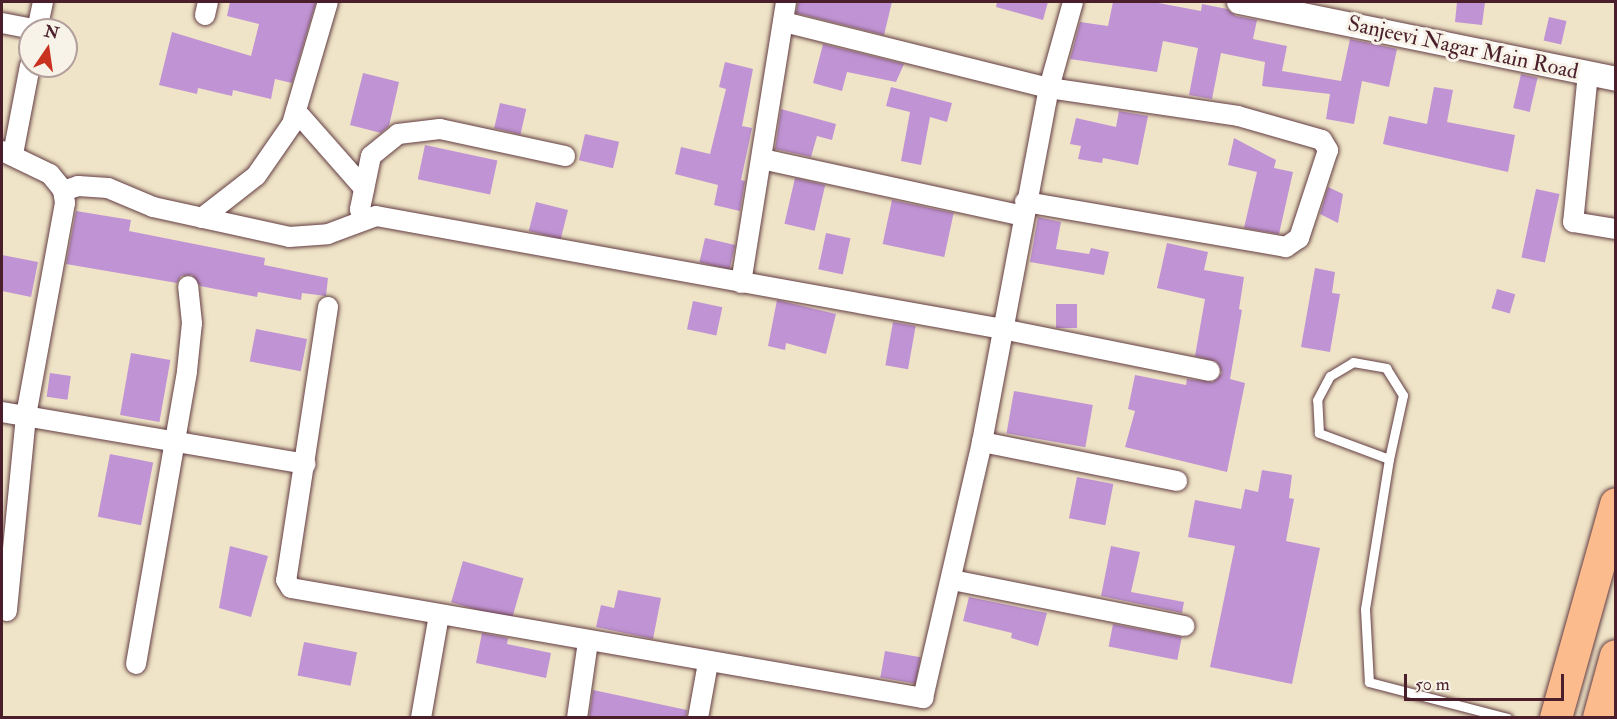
<!DOCTYPE html>
<html>
<head>
<meta charset="utf-8">
<style>
  body { margin:0 }
  #map { position:relative; width:1617px; height:719px; overflow:hidden; background:#efe4c7; font-family:"IM FELL Double Pica",serif }
  div>[style] { position:absolute }
  [style*='--x'] { left:calc(var(--x)*1px); top:calc(var(--y)*1px); width:calc(var(--w)*1px); rotate:calc(var(--a)*1deg) }
  .building>* { inset:0; background:#c094d4; transform-origin:0 0 }
  .roads { filter:drop-shadow(0 0 2px #633d42) drop-shadow(0 0 2px #633d42) }
  .service>* { height:9px; margin:-4.5px; padding:0 4.5px; transform-origin:4.5px; border-radius:4.5px; background:#fff }
  .minor>* { height:20px; margin:-10px; padding:0 10px; transform-origin:10px; border-radius:10px; background:#fff }
  .tertiary>* { height:24px; margin:-12px; padding:0 12px; transform-origin:12px; border-radius:12px; background:#fff }
  .trunk>* { height:32px; margin:-16px; padding:0 16px; transform-origin:16px; border-radius:16px; background:#fbbb8d }
  span { translate:-50% -50%; white-space:nowrap; text-align:center; line-height:1.15; -webkit-text-stroke:6px #f7f3e8; paint-order:stroke }
  .street-label { font-size:22px; color:#4a1f2b }
  .frame { position:absolute; inset:0; border:3px solid #4a1f2b; pointer-events:none }
  .north { position:absolute; left:18px; top:18px; width:60px; height:60px; box-sizing:border-box; background:#f7f3e8; border:2px solid #b29e9c; border-radius:50%; rotate:13deg; font-size:16px; font-weight:700; line-height:24px; text-align:center; color:#4a1f2b }
  .north::after { content:''; display:block; margin:auto; width:21px; height:27px; background:#c8321e; clip-path:polygon(50% 0,100% 100%,50% 72%,0 100%) }
  .scale { position:absolute; left:1404px; top:674px; width:160px; height:27px; box-sizing:border-box; border:3px solid #4a1f2b; border-top:0; padding-left:8px; font-size:18px; line-height:21px; white-space:nowrap; color:#4a1f2b; -webkit-text-stroke:4px #f7f3e8; paint-order:stroke }
</style>
</head>
<body>
<div id="map">
  <div class="building">
    <div style="clip-path:polygon(230px 2px,316px 2px,292px 83px,275px 79px,271px 99px,233px 90px,232px 96px,198px 88px,197px 94px,159px 85px,172px 32px,251px 56px,259px 24px,227px 16px)"></div>
    <div style="clip-path:polygon(798px 2px,892px 2px,884px 35px,796px 13px)"></div>
    <div style="clip-path:polygon(997px 2px,1048px 2px,1043px 20px,996px 7px)"></div>
    <div style="clip-path:polygon(1113px 2px,1153px 2px,1201px 11px,1202px 4px,1227px 9px,1236px 16px,1257px 20px,1253px 39px,1287px 46px,1282px 71px,1341px 81px,1350px 39px,1397px 49px,1389px 87px,1362px 81px,1354px 124px,1326px 119px,1330px 94px,1262px 86px,1265px 62px,1221px 53px,1212px 99px,1189px 95px,1198px 48px,1163px 41px,1157px 72px,1070px 59px,1080px 22px,1108px 26px)"></div>
    <div style="clip-path:polygon(1457px 2px,1485px 2px,1482px 25px,1455px 22px)"></div>
    <div style="left:1549px;top:17px;width:18px;height:24px;rotate:13deg"></div>
    <div style="clip-path:polygon(823px 44px,904px 64px,896px 82px,847px 72px,842px 91px,813px 83px)"></div>
    <div style="clip-path:polygon(725px 62px,753px 69px,742px 126px,752px 128px,741px 180px,745px 181px,740px 211px,714px 205px,718px 185px,675px 174px,681px 147px,710px 154px,726px 89px,719px 87px)"></div>
    <div style="clip-path:polygon(363px 73px,399px 82px,389px 126px,381px 133px,350px 125px)"></div>
    <div style="left:1521px;top:74px;width:17px;height:35px;rotate:13deg"></div>
    <div style="clip-path:polygon(891px 87px,952px 103px,947px 122px,930px 117px,921px 165px,901px 161px,910px 112px,886px 106px)"></div>
    <div style="clip-path:polygon(1434px 87px,1453px 90px,1447px 122px,1515px 135px,1508px 172px,1383px 144px,1389px 116px,1427px 124px)"></div>
    <div style="left:500px;top:103px;width:27px;height:26px;rotate:13deg"></div>
    <div style="clip-path:polygon(781px 109px,836px 124px,832px 140px,817px 136px,811px 157px,775px 149px)"></div>
    <div style="clip-path:polygon(1119px 111px,1148px 116px,1138px 165px,1103px 158px,1102px 163px,1078px 159px,1081px 146px,1070px 144px,1076px 118px,1116px 127px)"></div>
    <div style="left:585px;top:134px;width:35px;height:27px;rotate:13deg"></div>
    <div style="clip-path:polygon(1234px 138px,1276px 160px,1274px 168px,1293px 172px,1279px 234px,1244px 228px,1257px 172px,1228px 165px)"></div>
    <div style="left:425px;top:145px;width:74px;height:35px;rotate:12deg"></div>
    <div style="left:795px;top:178px;width:31px;height:47px;rotate:13deg"></div>
    <div style="clip-path:polygon(1328px 187px,1343px 194px,1338px 223px,1320px 214px)"></div>
    <div style="left:1536px;top:189px;width:24px;height:70px;rotate:12deg"></div>
    <div style="left:892px;top:200px;width:63px;height:45px;rotate:12deg"></div>
    <div style="left:536px;top:202px;width:33px;height:30px;rotate:14deg"></div>
    <div style="clip-path:polygon(76px 211px,131px 220px,129px 231px,265px 258px,264px 265px,328px 278px,326px 296px,302px 293px,301px 300px,258px 292px,257px 297px,200px 286px,192px 275px,181px 276px,177px 283px,66px 264px)"></div>
    <div style="clip-path:polygon(1038px 217px,1061px 222px,1056px 249px,1089px 254px,1091px 248px,1109px 252px,1104px 275px,1030px 262px)"></div>
    <div style="left:826px;top:233px;width:25px;height:37px;rotate:12deg"></div>
    <div style="left:705px;top:238px;width:31px;height:25px;rotate:13deg"></div>
    <div style="clip-path:polygon(1167px 243px,1208px 252px,1204px 270px,1244px 277px,1239px 309px,1242px 310px,1230px 379px,1245px 383px,1227px 472px,1125px 447px,1135px 411px,1128px 409px,1135px 375px,1186px 385px,1187px 379px,1213px 382px,1222px 373px,1217px 362px,1195px 356px,1205px 299px,1157px 288px)"></div>
    <div style="clip-path:polygon(2px 255px,38px 262px,31px 297px,2px 291px)"></div>
    <div style="clip-path:polygon(1315px 268px,1335px 272px,1332px 293px,1340px 294px,1330px 352px,1301px 347px)"></div>
    <div style="left:1497px;top:289px;width:19px;height:20px;rotate:16deg"></div>
    <div style="clip-path:polygon(777px 300px,836px 314px,826px 354px,786px 343px,785px 350px,768px 346px)"></div>
    <div style="left:693px;top:301px;width:30px;height:29px;rotate:12deg"></div>
    <div style="left:1056px;top:304px;width:21px;height:24px"></div>
    <div style="left:893px;top:322px;width:23px;height:44px;rotate:10deg"></div>
    <div style="left:256px;top:329px;width:52px;height:33px;rotate:11deg"></div>
    <div style="left:131px;top:353px;width:40px;height:63px;rotate:10deg"></div>
    <div style="left:50px;top:373px;width:21px;height:24px;rotate:8deg"></div>
    <div style="left:1014px;top:391px;width:80px;height:43px;rotate:10deg"></div>
    <div style="left:110px;top:454px;width:44px;height:64px;rotate:11deg"></div>
    <div style="clip-path:polygon(1262px 470px,1292px 475px,1289px 498px,1294px 499px,1286px 541px,1320px 548px,1292px 684px,1210px 667px,1235px 546px,1188px 537px,1195px 500px,1241px 509px,1245px 489px,1258px 492px)"></div>
    <div style="left:1077px;top:477px;width:37px;height:42px;rotate:11deg"></div>
    <div style="clip-path:polygon(230px 546px,268px 556px,251px 617px,219px 608px)"></div>
    <div style="clip-path:polygon(1111px 546px,1140px 552px,1131px 592px,1184px 602px,1182px 613px,1101px 596px)"></div>
    <div style="left:463px;top:561px;width:63px;height:43px;rotate:16deg"></div>
    <div style="clip-path:polygon(618px 590px,661px 598px,653px 639px,596px 627px,601px 605px,614px 608px)"></div>
    <div style="clip-path:polygon(969px 597px,1047px 613px,1038px 646px,1011px 638px,1012px 633px,963px 621px)"></div>
    <div style="left:1113px;top:624px;width:70px;height:23px;rotate:11deg"></div>
    <div style="clip-path:polygon(482px 633px,508px 638px,507px 644px,551px 653px,546px 678px,476px 663px)"></div>
    <div style="left:304px;top:642px;width:54px;height:34px;rotate:11deg"></div>
    <div style="left:885px;top:651px;width:36px;height:27px;rotate:10deg"></div>
    <div style="clip-path:polygon(593px 690px,687px 710px,686px 717px,589px 717px)"></div>
  </div>
  <div class="roads">
    <div class="service">
      <div style="--x:1389;--y:459;--w:75;--a:-159.6"></div>
      <div style="--x:1319;--y:433;--w:33;--a:-93"></div>
      <div style="--x:1317;--y:400;--w:27;--a:-62"></div>
      <div style="--x:1330;--y:376;--w:27;--a:-31"></div>
      <div style="--x:1353;--y:362;--w:34;--a:10"></div>
      <div style="--x:1386;--y:368;--w:32;--a:58"></div>
      <div style="--x:1403;--y:395;--w:66;--a:102.3"></div>
      <div style="--x:1389;--y:459;--w:152;--a:99.1"></div>
      <div style="--x:1365;--y:609;--w:73;--a:86.9"></div>
      <div style="--x:1369;--y:682;--w:143;--a:14.6"></div>
    </div>
    <div class="minor">
      <div style="--x:205;--y:15;--w:13;--a:-77"></div>
      <div style="--x:784;--y:22;--w:273;--a:14"></div>
      <div style="--x:1049;--y:88;--w:191;--a:8.4"></div>
      <div style="--x:1238;--y:116;--w:87;--a:15.9"></div>
      <div style="--x:1322;--y:140;--w:12;--a:59"></div>
      <div style="--x:1328;--y:150;--w:93;--a:108.2"></div>
      <div style="--x:1299;--y:238;--w:16;--a:145"></div>
      <div style="--x:1286;--y:247;--w:265;--a:-170.2"></div>
      <div style="--x:2;--y:23;--w:36;--a:11"></div>
      <div style="--x:37;--y:30;--w:29;--a:-78"></div>
      <div style="--x:1588;--y:73;--w:150;--a:95.7"></div>
      <div style="--x:1573;--y:222;--w:44;--a:9.2"></div>
      <div style="--x:296;--y:111;--w:103;--a:48.6"></div>
      <div style="--x:2;--y:151;--w:53;--a:25.6"></div>
      <div style="--x:50;--y:174;--w:21;--a:51"></div>
      <div style="--x:63;--y:190;--w:13;--a:81"></div>
      <div style="--x:65;--y:203;--w:217;--a:100.4"></div>
      <div style="--x:26;--y:416;--w:196;--a:95.6"></div>
      <div style="--x:13;--y:154;--w:90;--a:-79.1"></div>
      <div style="--x:762;--y:159;--w:267;--a:12.3"></div>
      <div style="--x:63;--y:191;--w:16;--a:-18"></div>
      <div style="--x:78;--y:186;--w:30;--a:4"></div>
      <div style="--x:108;--y:188;--w:49;--a:22.9"></div>
      <div style="--x:153;--y:207;--w:139;--a:12.4"></div>
      <div style="--x:289;--y:237;--w:39;--a:-4"></div>
      <div style="--x:328;--y:234;--w:51;--a:-20.6"></div>
      <div style="--x:376;--y:216;--w:636;--a:10.23"></div>
      <div style="--x:1002;--y:329;--w:212;--a:11.4"></div>
      <div style="--x:202;--y:218;--w:68;--a:-37.9"></div>
      <div style="--x:256;--y:176;--w:63;--a:-55.3"></div>
      <div style="--x:292;--y:124;--w:127;--a:-73.6"></div>
      <div style="--x:362;--y:218;--w:9;--a:-103"></div>
      <div style="--x:360;--y:209;--w:54;--a:-78.3"></div>
      <div style="--x:371;--y:156;--w:35;--a:-39"></div>
      <div style="--x:398;--y:134;--w:42;--a:-6.8"></div>
      <div style="--x:440;--y:129;--w:128;--a:12.2"></div>
      <div style="--x:741;--y:283;--w:285;--a:-80.9"></div>
      <div style="--x:328;--y:307;--w:276;--a:98.7"></div>
      <div style="--x:286;--y:580;--w:9;--a:58"></div>
      <div style="--x:291;--y:588;--w:642;--a:9.87"></div>
      <div style="--x:923;--y:698;--w:263;--a:-77"></div>
      <div style="--x:982;--y:442;--w:360;--a:-79.3"></div>
      <div style="--x:1049;--y:88;--w:89;--a:-74.4"></div>
      <div style="--x:2;--y:412;--w:308;--a:9.7"></div>
      <div style="--x:982;--y:442;--w:199;--a:11.3"></div>
      <div style="--x:952;--y:580;--w:237;--a:11.2"></div>
      <div style="--x:136;--y:664;--w:297;--a:-80.1"></div>
      <div style="--x:187;--y:371;--w:48;--a:-84.1"></div>
      <div style="--x:192;--y:323;--w:37;--a:-96"></div>
      <div style="--x:421;--y:718;--w:105;--a:-80.1"></div>
      <div style="--x:577;--y:718;--w:77;--a:-81.8"></div>
      <div style="--x:698;--y:718;--w:56;--a:-79.7"></div>
    </div>
    <div class="tertiary">
      <div style="--x:1239;--y:2;--w:385;--a:11.5"></div>
    </div>
    <div class="trunk">
      <div style="--x:1556;--y:718;--w:222;--a:-74.3"></div>
      <div style="--x:1599;--y:718;--w:64;--a:-74.7"></div>
    </div>
  </div>
  <div class="street-label">
    <span style="left:1463px;top:48px;rotate:12deg">Sanjeevi Nagar Main Road</span>
  </div>
  <div class="frame"></div>
  <div class="north">N</div>
  <div class="scale">50 m</div>
</div>
</body>
</html>
